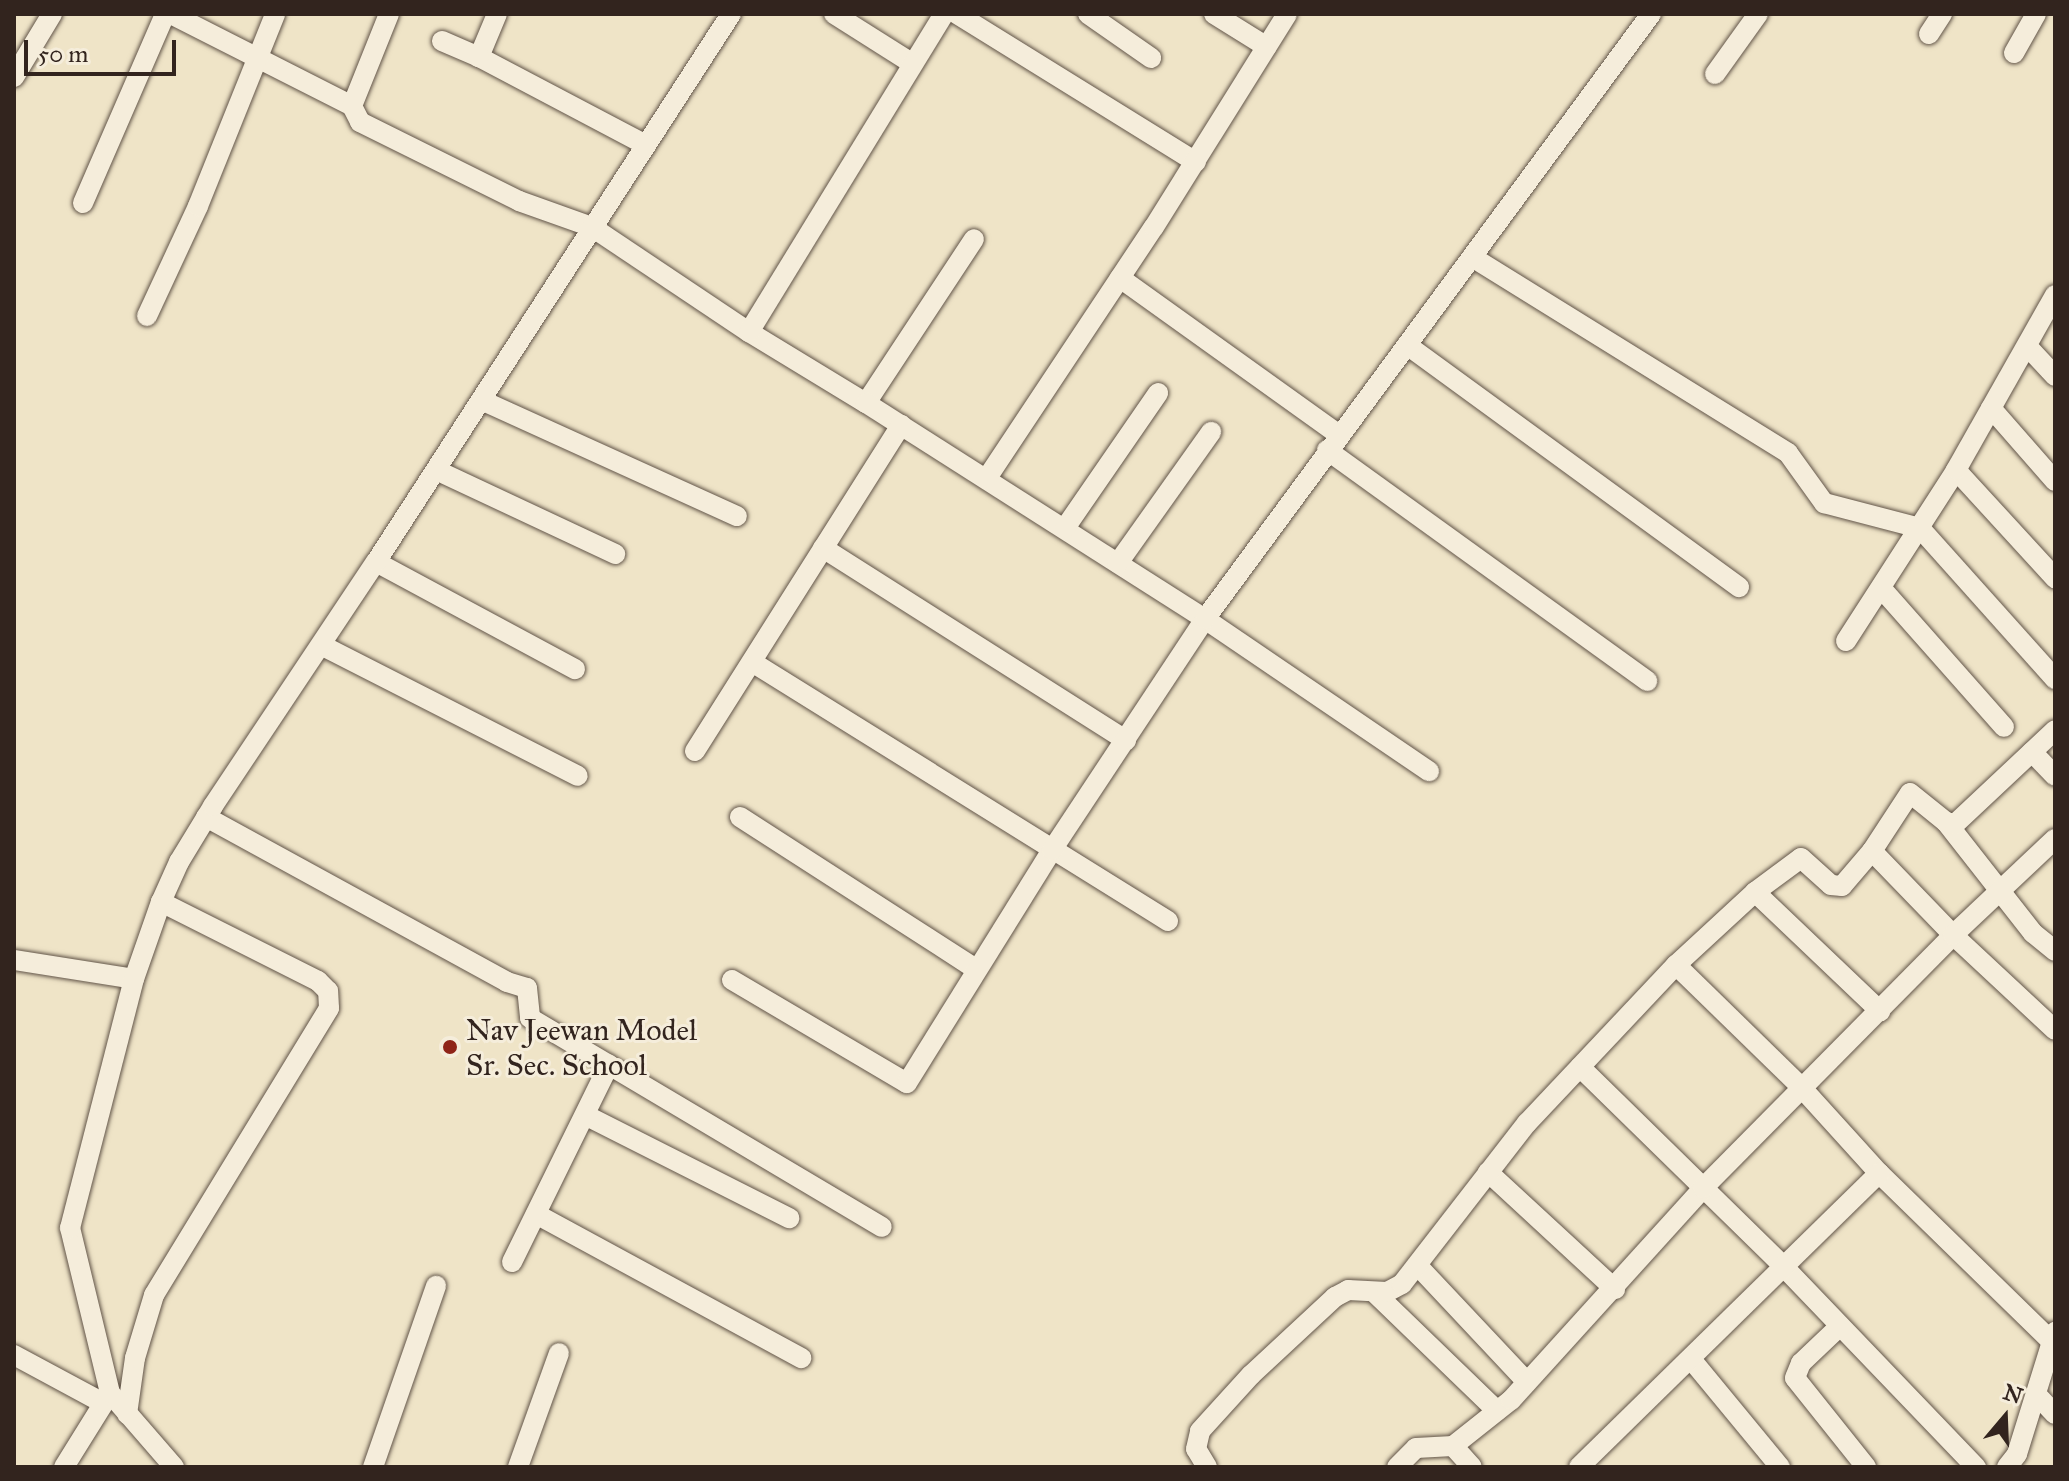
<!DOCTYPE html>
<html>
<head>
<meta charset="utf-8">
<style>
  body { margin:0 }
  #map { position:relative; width:2069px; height:1481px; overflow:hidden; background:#efe4c7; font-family:"IM FELL Great Primer",serif }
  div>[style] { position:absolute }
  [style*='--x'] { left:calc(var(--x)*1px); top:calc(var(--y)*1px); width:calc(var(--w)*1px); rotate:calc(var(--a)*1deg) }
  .roads { filter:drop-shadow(0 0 2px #615448) drop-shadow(0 0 2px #615448) }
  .minor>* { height:20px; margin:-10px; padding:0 10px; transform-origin:10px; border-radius:10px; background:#f5eddb }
  .dots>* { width:22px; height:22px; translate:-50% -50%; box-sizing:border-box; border:4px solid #f5eddb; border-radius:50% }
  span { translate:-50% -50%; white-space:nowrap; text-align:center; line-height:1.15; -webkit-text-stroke:6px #f5eddb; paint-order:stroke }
  .poi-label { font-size:30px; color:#32241e }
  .left { translate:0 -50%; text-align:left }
  .frame { position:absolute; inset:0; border:16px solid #32241e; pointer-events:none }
  .north { position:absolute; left:1965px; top:1377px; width:80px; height:80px; -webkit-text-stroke:6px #f5eddb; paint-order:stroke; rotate:19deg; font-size:22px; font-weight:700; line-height:32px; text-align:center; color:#32241e }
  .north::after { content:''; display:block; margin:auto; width:28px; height:36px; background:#32241e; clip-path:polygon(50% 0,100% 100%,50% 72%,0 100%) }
  .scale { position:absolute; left:24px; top:40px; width:152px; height:36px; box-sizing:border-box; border:4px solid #32241e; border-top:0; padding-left:10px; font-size:24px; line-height:28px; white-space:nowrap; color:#32241e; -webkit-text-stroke:6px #f5eddb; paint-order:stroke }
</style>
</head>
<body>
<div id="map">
  <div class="roads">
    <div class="minor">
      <div style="--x:171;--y:14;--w:203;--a:26.9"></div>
      <div style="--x:389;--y:14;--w:99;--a:111.9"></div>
      <div style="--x:352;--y:106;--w:18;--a:63"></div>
      <div style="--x:360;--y:122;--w:178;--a:26.4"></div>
      <div style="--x:519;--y:201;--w:77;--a:19.6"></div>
      <div style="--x:592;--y:227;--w:189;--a:33.8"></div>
      <div style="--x:749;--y:332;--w:137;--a:31.3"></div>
      <div style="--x:866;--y:403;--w:196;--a:-56.6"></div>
      <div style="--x:497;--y:14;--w:47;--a:112.7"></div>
      <div style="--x:479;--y:57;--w:189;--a:27.8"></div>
      <div style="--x:834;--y:14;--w:93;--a:32.3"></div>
      <div style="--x:957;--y:14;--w:281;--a:31.8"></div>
      <div style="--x:1088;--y:14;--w:77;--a:34.9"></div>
      <div style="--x:1214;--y:14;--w:62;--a:31.9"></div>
      <div style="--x:1929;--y:34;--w:24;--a:-57"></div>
      <div style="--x:442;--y:41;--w:40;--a:23.4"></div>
      <div style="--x:2014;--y:53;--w:45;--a:-60.6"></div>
      <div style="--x:1715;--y:74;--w:74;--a:-54.4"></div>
      <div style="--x:14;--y:77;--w:74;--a:-58.9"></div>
      <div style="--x:83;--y:203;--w:206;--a:-66.5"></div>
      <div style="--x:1472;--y:257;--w:372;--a:31.8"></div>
      <div style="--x:1788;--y:453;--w:62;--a:54.2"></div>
      <div style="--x:1824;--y:503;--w:99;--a:14.6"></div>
      <div style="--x:1920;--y:528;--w:203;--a:48.2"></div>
      <div style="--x:1120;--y:278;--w:268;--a:35.6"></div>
      <div style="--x:147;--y:316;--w:121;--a:-65.1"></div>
      <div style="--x:198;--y:206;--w:207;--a:-68.1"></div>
      <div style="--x:749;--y:332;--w:373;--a:-58.5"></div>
      <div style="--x:1407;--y:345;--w:411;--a:36.1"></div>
      <div style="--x:2027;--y:346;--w:41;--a:47"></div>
      <div style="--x:481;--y:400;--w:281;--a:24.4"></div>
      <div style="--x:866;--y:403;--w:402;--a:32.5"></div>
      <div style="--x:1205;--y:619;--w:271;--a:34.2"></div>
      <div style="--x:1991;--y:408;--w:97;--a:48.8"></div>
      <div style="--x:1327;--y:450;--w:395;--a:35.8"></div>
      <div style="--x:436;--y:470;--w:198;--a:25.1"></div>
      <div style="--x:1956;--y:470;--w:147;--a:47.5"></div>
      <div style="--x:987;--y:478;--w:301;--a:-56.4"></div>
      <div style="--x:1154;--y:227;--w:251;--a:-58"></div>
      <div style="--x:1065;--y:528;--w:164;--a:-55.4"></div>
      <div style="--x:823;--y:548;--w:359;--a:32.4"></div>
      <div style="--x:376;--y:562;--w:226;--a:28.3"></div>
      <div style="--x:1118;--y:563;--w:161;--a:-54.6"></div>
      <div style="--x:1882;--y:589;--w:184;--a:48.5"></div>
      <div style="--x:1846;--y:641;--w:203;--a:-57.2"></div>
      <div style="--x:1956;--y:470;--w:201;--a:-60.5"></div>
      <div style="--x:321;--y:645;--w:288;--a:27"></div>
      <div style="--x:752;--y:662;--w:490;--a:31.9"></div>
      <div style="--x:695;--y:751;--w:386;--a:-57.7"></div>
      <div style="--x:2032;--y:752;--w:33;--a:46"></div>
      <div style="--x:206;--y:817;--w:343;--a:28.7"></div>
      <div style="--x:507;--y:982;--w:21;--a:17"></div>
      <div style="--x:527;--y:988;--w:30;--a:84"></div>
      <div style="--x:530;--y:1018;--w:409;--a:30.7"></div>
      <div style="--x:740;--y:817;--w:281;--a:32.8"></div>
      <div style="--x:1946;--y:822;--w:141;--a:51.9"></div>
      <div style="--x:2033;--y:933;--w:28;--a:39"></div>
      <div style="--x:1872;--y:851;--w:117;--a:46"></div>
      <div style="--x:1953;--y:935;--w:139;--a:43"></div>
      <div style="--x:1755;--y:892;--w:173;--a:43.6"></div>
      <div style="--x:14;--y:960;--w:121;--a:9"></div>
      <div style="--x:1676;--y:965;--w:175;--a:44.3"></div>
      <div style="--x:1801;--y:1087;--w:116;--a:47.8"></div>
      <div style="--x:1879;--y:1173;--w:242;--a:44.3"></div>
      <div style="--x:732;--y:980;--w:203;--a:30.5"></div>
      <div style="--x:907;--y:1083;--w:274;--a:-58.1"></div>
      <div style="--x:1052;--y:850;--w:277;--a:-56.5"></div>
      <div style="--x:1205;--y:619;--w:752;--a:-53.6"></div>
      <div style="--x:1580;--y:1067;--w:284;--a:44.4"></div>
      <div style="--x:1783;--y:1266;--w:279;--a:46.2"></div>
      <div style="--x:585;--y:1115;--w:229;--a:26.8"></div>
      <div style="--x:1488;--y:1172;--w:173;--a:42.7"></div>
      <div style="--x:536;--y:1214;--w:302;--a:28.5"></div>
      <div style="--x:512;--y:1262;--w:220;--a:-63.8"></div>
      <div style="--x:1418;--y:1266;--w:159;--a:46.8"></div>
      <div style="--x:1376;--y:1294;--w:168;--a:44"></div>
      <div style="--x:1840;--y:1326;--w:54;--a:136.5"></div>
      <div style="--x:1801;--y:1363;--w:16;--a:112"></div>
      <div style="--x:1795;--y:1378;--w:114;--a:51.4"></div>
      <div style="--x:14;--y:1355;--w:101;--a:28.3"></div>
      <div style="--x:1691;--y:1359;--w:140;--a:50.5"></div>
      <div style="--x:2037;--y:1395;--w:26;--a:47"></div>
      <div style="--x:127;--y:1414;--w:57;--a:-81.9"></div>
      <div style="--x:135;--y:1358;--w:66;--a:-73.2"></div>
      <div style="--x:154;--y:1295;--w:336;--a:-58.6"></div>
      <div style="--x:329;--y:1008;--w:17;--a:-93"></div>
      <div style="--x:328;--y:991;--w:14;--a:-135"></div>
      <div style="--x:318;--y:981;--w:176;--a:-153.3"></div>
      <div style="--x:1453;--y:1446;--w:28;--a:48"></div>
      <div style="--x:64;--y:1467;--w:87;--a:-58.1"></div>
      <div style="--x:174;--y:1467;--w:98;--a:-130.9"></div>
      <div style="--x:110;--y:1393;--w:170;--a:-103.6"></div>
      <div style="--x:70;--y:1228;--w:257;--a:-75.6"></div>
      <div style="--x:134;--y:979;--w:82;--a:-70.7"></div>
      <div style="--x:161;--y:902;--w:44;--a:-65.8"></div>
      <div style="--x:179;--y:862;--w:66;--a:-58.7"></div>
      <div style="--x:213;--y:806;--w:293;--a:-56.3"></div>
      <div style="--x:376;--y:562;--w:653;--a:-57.06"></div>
      <div style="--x:373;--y:1467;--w:192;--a:-70.8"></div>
      <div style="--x:518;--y:1467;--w:121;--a:-70.2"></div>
      <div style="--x:1207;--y:1467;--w:21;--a:-121"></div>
      <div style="--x:1196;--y:1449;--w:18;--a:-77"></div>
      <div style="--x:1200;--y:1431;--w:76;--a:-47.7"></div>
      <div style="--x:1251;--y:1375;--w:115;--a:-42.9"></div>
      <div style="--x:1335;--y:1297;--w:15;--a:-28"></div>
      <div style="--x:1348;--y:1290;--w:39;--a:3"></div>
      <div style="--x:1387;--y:1292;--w:17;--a:-28"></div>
      <div style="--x:1402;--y:1284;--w:204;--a:-52.2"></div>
      <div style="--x:1527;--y:1123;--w:217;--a:-46.7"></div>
      <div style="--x:1676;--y:965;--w:108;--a:-42.7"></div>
      <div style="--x:1755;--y:892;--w:57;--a:-36.5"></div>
      <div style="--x:1801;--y:858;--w:40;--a:42"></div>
      <div style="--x:1831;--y:885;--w:11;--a:5"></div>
      <div style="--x:1842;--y:886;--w:46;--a:-49.4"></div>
      <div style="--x:1872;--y:851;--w:69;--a:-56.8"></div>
      <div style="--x:1910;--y:793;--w:46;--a:38.9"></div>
      <div style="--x:1946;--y:822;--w:9;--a:13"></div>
      <div style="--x:1955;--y:824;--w:137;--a:-43.2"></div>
      <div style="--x:1397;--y:1467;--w:27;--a:-45"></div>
      <div style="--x:1416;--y:1448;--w:37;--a:-3"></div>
      <div style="--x:1453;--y:1446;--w:74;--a:-38.4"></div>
      <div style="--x:1511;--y:1400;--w:286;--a:-47.8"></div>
      <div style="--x:1703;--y:1188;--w:356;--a:-45.3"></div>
      <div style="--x:1953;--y:935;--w:140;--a:-43.3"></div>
      <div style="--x:1579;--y:1467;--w:420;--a:-44.4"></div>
      <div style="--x:2007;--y:1467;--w:16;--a:-52"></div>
      <div style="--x:2017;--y:1454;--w:128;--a:-72.7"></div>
    </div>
  </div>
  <div class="dots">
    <div style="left:450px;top:1047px;background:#8f2418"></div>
  </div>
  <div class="poi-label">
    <span class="left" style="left:466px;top:1047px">Nav Jeewan Model<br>Sr. Sec. School</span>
  </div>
  <div class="frame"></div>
  <div class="north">N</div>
  <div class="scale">50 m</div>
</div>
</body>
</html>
